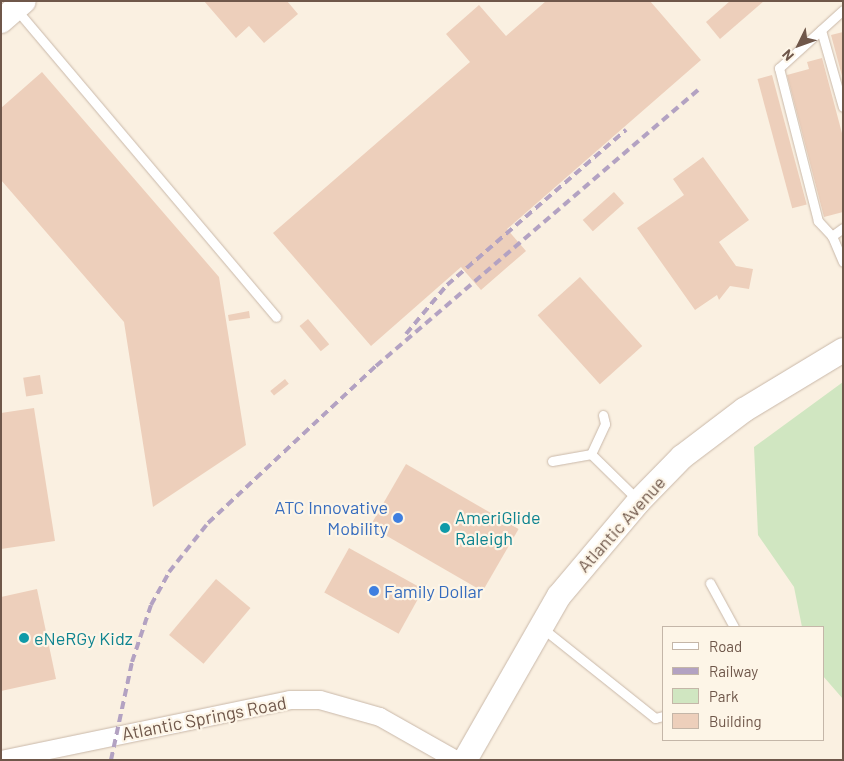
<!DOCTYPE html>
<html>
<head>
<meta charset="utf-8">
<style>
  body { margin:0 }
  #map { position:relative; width:844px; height:761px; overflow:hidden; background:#faf0e1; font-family:Barlow,sans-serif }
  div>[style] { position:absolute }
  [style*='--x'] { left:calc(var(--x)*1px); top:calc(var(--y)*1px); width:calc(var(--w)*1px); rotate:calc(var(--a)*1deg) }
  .green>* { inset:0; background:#d0e6c1 }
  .building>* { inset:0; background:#edcfbb; transform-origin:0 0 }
  .roads { filter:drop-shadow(0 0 1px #c9b8a9) drop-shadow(0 0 1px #c9b8a9) }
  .lane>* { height:9px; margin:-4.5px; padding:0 4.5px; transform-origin:4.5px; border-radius:4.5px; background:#fff }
  .street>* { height:18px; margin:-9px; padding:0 9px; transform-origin:9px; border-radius:9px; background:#fff }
  .secondary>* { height:24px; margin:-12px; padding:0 12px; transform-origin:12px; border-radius:12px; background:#fff }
  .rail>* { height:4px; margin-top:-2px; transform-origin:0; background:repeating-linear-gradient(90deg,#b3a2c2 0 8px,transparent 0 13px) }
  .dots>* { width:14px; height:14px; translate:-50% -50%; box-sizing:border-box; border:2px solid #fdf5e7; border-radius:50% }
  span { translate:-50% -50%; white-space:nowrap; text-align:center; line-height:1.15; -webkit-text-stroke:4.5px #fdf5e7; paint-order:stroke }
  .shop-label { font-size:18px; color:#366cbe }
  .right { translate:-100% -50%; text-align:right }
  .left { translate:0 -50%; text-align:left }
  .culture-label { font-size:18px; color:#0d838f }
  .street-label { font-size:18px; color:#6f574a }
  .frame { position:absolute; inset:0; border:2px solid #6f574a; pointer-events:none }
  .legend { position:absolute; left:662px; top:626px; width:162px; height:115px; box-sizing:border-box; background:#fdf5e7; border:1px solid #c4b6a8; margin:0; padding:6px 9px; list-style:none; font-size:15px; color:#6f574a }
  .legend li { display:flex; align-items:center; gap:10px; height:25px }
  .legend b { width:25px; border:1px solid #c4b6a8 }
  .north { position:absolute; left:774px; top:20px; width:50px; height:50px; -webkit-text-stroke:4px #fdf5e7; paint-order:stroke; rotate:228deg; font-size:14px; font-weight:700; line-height:20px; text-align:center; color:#6f574a }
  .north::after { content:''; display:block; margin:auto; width:18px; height:22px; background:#6f574a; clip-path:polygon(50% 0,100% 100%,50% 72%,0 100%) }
</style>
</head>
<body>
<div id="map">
  <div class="green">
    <div style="clip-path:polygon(843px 382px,843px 699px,823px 676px,823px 627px,802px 627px,794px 587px,758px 535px,754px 447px)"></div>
  </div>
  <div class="building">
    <div style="clip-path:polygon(204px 1px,287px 1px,298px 14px,264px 43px,249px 26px,236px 38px)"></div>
    <div style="clip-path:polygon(546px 1px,650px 1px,701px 60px,507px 229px,526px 251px,481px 290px,461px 267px,371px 346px,273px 233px,470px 62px,446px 34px,479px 5px,506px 36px)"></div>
    <div style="clip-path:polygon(730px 1px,764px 1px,720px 39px,706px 22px)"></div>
    <div style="clip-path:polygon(843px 32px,843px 76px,842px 76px,831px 35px)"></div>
    <div style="clip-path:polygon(822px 58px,843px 137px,843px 212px,824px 217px,787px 75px,809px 69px,807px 62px)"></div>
    <div style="clip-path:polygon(42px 72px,219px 277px,246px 445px,153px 507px,124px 322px,1px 180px,1px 108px)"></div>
    <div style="left:772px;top:75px;width:134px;height:15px;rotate:75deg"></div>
    <div style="clip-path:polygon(703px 157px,749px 220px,719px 242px,736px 266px,753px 269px,749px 289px,730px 286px,719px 300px,717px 295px,695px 310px,637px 228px,684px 195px,673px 179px)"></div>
    <div style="left:614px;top:192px;width:15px;height:42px;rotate:48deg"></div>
    <div style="left:580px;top:277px;width:93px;height:57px;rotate:48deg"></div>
    <div style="clip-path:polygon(249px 311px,250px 318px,229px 321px,228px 315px)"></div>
    <div style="left:308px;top:319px;width:33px;height:11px;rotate:50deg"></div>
    <div style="left:40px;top:375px;width:19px;height:17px;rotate:81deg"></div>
    <div style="left:285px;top:379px;width:6px;height:19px;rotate:51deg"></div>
    <div style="clip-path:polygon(34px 408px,55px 541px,1px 549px,1px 413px)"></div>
    <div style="left:406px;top:464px;width:130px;height:72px;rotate:30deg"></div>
    <div style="left:349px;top:548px;width:85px;height:51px;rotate:29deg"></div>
    <div style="left:216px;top:579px;width:45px;height:73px;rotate:40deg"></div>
    <div style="clip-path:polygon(37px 589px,56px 679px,1px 691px,1px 597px)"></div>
  </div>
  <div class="roads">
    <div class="lane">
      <div style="--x:16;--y:9;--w:403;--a:49.8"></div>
      <div style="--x:821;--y:30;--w:80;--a:74.1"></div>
      <div style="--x:843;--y:228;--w:14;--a:144"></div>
      <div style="--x:832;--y:236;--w:28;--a:67"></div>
      <div style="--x:832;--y:236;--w:21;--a:-133"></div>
      <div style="--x:818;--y:221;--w:158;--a:-104.3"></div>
      <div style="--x:779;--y:68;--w:86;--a:-42.2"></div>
      <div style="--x:603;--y:415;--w:9;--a:77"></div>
      <div style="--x:605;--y:424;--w:33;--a:115"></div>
      <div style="--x:591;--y:454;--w:66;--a:44.4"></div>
      <div style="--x:552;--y:461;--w:40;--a:-10"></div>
      <div style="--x:710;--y:583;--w:50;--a:61.4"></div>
      <div style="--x:541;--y:627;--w:146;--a:38.6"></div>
      <div style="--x:655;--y:718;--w:8;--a:-14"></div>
    </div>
    <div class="street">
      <div style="--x:1;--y:760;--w:295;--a:-11.7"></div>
      <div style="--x:290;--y:700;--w:30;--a:0"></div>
      <div style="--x:320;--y:700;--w:62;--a:15.8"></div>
      <div style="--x:380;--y:717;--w:87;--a:29.5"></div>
    </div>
    <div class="secondary">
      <div style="--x:1;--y:21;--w:30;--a:-41"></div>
      <div style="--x:465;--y:760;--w:189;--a:-60.2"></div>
      <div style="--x:559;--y:596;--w:124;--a:-49.9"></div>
      <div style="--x:639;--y:501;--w:62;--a:-45.7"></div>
      <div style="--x:682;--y:457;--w:78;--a:-37.2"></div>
      <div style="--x:744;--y:410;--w:116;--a:-31.2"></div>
    </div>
  </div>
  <div class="rail">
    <div style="--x:406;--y:334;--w:64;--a:-50.1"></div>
    <div style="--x:447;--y:285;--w:237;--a:-40.9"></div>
    <div style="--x:111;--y:760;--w:100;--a:-77.9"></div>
    <div style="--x:132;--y:662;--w:60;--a:-71.6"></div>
    <div style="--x:151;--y:605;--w:38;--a:-61"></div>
    <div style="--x:169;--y:572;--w:63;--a:-51.5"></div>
    <div style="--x:208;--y:523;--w:230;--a:-43.1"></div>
    <div style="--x:376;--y:366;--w:427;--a:-40.6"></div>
  </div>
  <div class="dots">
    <div style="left:398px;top:518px;background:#3f7fe0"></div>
    <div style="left:445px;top:528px;background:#0f9aa8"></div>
    <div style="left:374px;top:591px;background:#3f7fe0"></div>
    <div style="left:24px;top:638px;background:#0f9aa8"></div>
  </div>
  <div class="shop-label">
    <span class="right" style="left:388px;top:518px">ATC Innovative<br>Mobility</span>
    <span class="left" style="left:384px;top:591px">Family Dollar</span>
  </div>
  <div class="culture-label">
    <span class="left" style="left:455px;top:528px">AmeriGlide<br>Raleigh</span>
    <span class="left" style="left:34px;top:638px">eNeRGy Kidz</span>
  </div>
  <div class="street-label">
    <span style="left:621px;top:524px;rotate:-48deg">Atlantic Avenue</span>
    <span style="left:204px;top:718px;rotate:-11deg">Atlantic Springs Road</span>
  </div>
  <div class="frame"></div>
  <ul class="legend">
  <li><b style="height:6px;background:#fff"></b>Road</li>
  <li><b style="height:6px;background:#b3a2c2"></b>Railway</li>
  <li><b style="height:14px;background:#d0e6c1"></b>Park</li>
  <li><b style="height:14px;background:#edcfbb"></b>Building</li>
  </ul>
  <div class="north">N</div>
</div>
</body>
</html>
